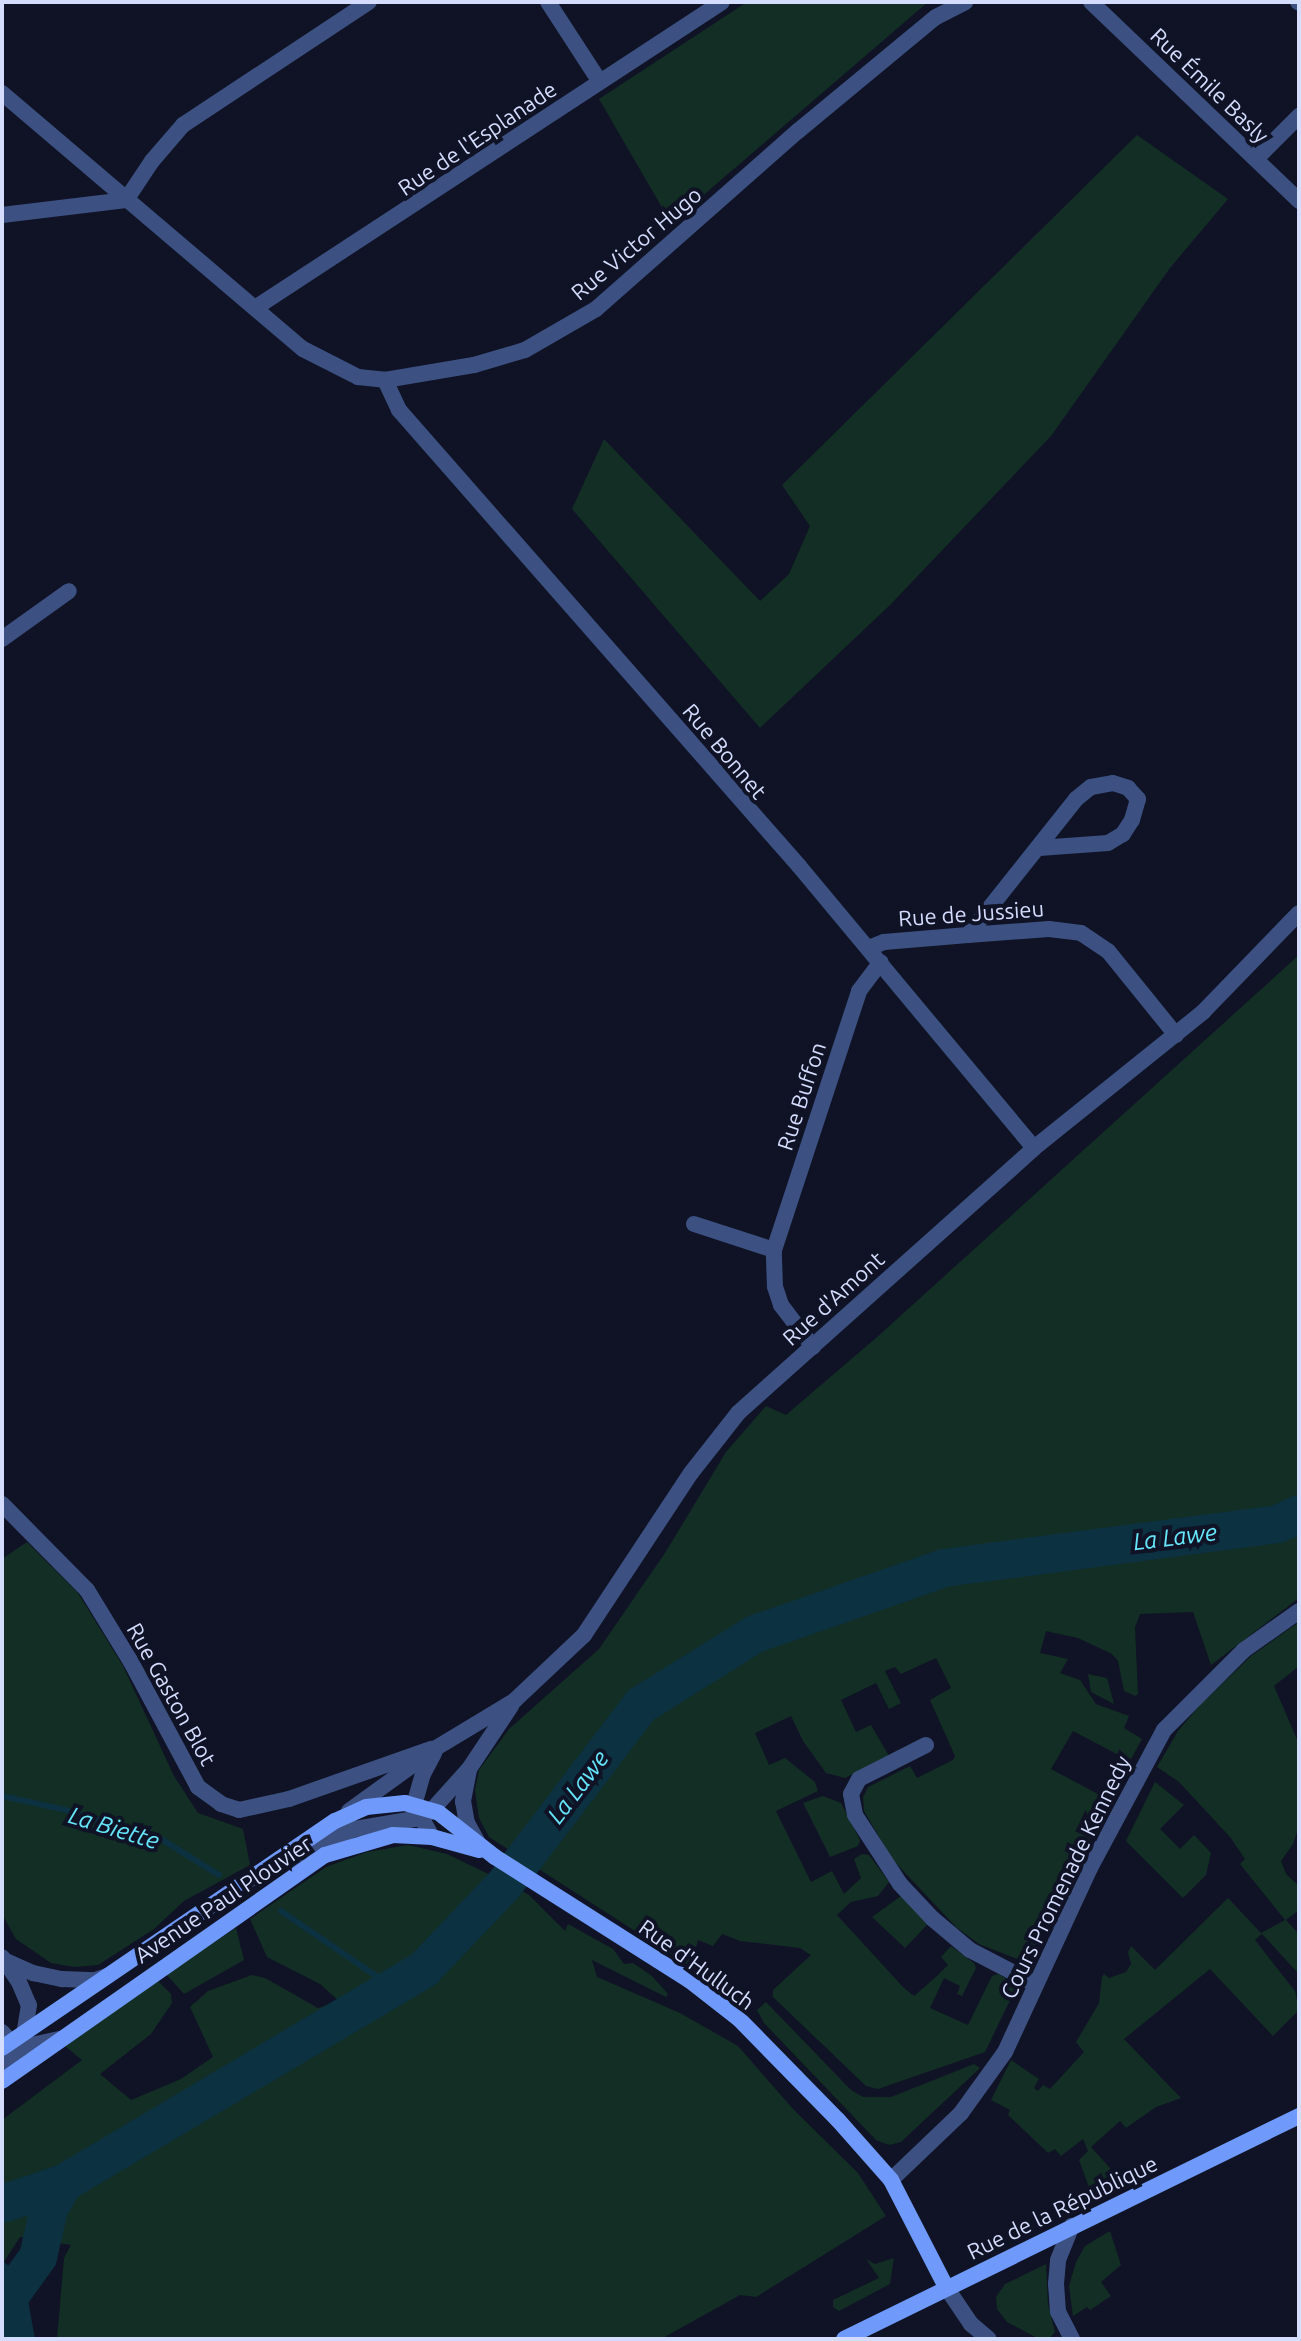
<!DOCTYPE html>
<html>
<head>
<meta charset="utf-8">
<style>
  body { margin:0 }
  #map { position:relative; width:1301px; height:2341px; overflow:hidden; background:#0f1325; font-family:Ubuntu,sans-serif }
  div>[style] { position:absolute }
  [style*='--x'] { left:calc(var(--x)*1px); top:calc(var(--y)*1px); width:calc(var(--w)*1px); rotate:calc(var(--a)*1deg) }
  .green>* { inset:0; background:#132e24 }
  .water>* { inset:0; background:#0c3141 }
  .stream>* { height:6px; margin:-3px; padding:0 3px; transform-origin:3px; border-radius:3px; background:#0c3141 }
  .river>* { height:38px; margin:-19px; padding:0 19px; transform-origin:19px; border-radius:19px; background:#0c3141 }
  .minor>* { height:16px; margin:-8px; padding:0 8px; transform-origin:8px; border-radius:8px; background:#3c5182 }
  .tertiary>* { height:16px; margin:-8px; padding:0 8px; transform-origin:8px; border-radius:8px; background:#3c5182 }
  .secondary>* { height:16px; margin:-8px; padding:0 8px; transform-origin:8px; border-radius:8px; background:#6f99fa }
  span { translate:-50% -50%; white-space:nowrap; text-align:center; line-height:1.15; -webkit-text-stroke:8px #0f1325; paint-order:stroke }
  .street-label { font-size:22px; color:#d5ddfe }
  .water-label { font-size:24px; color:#66e6fa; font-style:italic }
  .frame { position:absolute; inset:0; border:4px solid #d5ddfe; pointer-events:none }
</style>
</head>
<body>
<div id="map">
  <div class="green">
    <div style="clip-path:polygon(747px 2px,928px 2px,671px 223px,599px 99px)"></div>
    <div style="clip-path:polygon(1137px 135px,1228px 199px,1170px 268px,1051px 436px,890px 605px,760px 728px,572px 509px,604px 439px,760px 601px,789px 574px,810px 526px,782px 485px)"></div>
    <div style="clip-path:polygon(1299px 955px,1299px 1598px,1211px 1665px,1193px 1612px,1140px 1614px,1135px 1627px,1138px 1694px,1135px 1696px,1124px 1691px,1118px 1661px,1112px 1654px,1078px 1638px,1046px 1631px,1040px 1653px,1068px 1659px,1060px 1673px,1080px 1680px,1096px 1704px,1129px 1716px,1124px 1728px,1142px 1739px,1130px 1761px,1073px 1731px,1051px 1769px,1109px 1800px,1032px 1955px,1025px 1962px,979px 1944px,957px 1928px,892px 1859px,864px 1811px,863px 1797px,868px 1787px,910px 1766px,917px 1778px,953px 1760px,955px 1756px,930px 1700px,951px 1688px,936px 1658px,901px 1674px,895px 1667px,885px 1671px,901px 1703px,889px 1709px,876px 1683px,841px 1700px,856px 1732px,871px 1725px,889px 1756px,845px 1778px,826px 1773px,803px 1741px,791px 1716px,755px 1733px,769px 1765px,785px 1758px,815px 1782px,818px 1791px,776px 1811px,811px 1882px,832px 1871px,844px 1894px,861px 1878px,854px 1859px,862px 1854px,869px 1855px,889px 1882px,878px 1896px,851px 1902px,837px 1915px,903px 1987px,914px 1996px,937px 1976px,948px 1965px,941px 1957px,951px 1946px,974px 1963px,976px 1968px,962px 1996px,957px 1994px,960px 1986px,944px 1978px,930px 2008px,968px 2025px,992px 1976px,998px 1974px,1013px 1982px,1014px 1992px,985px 2052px,878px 2089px,866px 2086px,773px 1997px,773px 1990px,811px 1955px,800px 1948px,740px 1941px,722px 1934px,713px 1946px,698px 1940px,691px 1967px,489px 1837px,479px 1818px,475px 1790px,479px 1770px,509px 1729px,599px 1649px,665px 1553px,726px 1452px,766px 1406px,786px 1415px,876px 1338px)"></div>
    <div style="clip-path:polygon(27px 1542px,78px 1593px,123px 1666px,174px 1776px,198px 1813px,243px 1829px,250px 1865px,184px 1901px,154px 1929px,98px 1965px,74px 1967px,51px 1963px,16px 1939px,2px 1914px,2px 1559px)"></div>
    <div style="clip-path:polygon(1299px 1622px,1299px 1666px,1274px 1686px,1299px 1744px,1299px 1826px,1293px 1844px,1281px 1861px,1286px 1874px,1299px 1886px,1299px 1910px,1286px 1920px,1299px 1934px,1299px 1974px,1262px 1934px,1255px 1940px,1295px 1991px,1299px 2010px,1273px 2036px,1210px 1969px,1124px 2039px,1181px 2098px,1156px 2107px,1126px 2128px,1120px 2121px,1091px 2147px,1118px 2177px,1090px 2190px,1079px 2160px,1088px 2151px,1083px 2139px,1061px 2156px,1055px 2149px,1048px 2153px,1008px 2115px,1010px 2110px,991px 2100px,1011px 2060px,1039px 2079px,1034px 2088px,1038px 2091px,1043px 2085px,1050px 2089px,1084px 2052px,1076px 2042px,1099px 2003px,1102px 1977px,1104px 1974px,1109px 1978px,1126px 1972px,1131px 1964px,1128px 1952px,1131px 1946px,1155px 1970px,1228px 1898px,1261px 1933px,1285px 1920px,1240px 1864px,1245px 1859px,1230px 1837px,1179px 1782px,1157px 1767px,1178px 1731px,1200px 1705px,1251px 1656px)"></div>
    <div style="clip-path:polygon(1088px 1674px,1107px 1678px,1114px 1704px,1091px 1692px)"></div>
    <div style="clip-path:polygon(1155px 1782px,1184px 1805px,1160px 1829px,1180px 1849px,1194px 1835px,1211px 1853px,1206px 1875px,1183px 1898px,1126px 1841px)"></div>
    <div style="clip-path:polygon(823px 1796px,841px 1803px,860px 1840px,858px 1846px,830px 1857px,803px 1803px)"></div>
    <div style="clip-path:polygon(408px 1845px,447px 1854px,513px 1886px,529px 1895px,565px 1931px,568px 1924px,613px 1949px,624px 1964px,633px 1963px,652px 1976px,668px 1994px,666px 1997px,592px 1960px,597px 1977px,680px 2013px,738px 2046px,794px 2110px,858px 2173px,886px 2216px,756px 2297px,740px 2295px,661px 2339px,57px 2339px,64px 2258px,71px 2245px,20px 2237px,2px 2265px,2px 2120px,82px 2060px,65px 2046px,158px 1981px,171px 1994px,172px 2003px,151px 2034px,100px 2074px,131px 2100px,181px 2079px,213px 2057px,190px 2007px,208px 1991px,252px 1975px,265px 1978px,318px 2008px,339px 2001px,320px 1984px,267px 1957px,250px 1919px,326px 1867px,367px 1852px)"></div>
    <div style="clip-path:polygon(901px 1896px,928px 1924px,905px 1948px,872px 1917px)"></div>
    <div style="clip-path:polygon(236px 1928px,244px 1960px,184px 1994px,166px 1974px)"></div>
    <div style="clip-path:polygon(766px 2002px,851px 2090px,863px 2097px,891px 2097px,974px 2064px,980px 2068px,901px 2142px,889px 2145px,876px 2140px,764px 2023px,757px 2010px)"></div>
    <div style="clip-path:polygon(1110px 2231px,1121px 2265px,1101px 2282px,1111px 2296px,1090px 2310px,1087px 2307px,1073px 2316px,1069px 2286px,1076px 2262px,1085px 2246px)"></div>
    <div style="clip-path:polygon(894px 2258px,890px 2284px,839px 2311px,833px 2307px,833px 2300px,879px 2278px,866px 2259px,875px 2264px)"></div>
    <div style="clip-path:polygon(1046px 2264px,1048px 2304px,1055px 2332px,1049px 2339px,1039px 2339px,1007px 2322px,997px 2309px,996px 2297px,1005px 2284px)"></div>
  </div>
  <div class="water">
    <div style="clip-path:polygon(4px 2262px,24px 2278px,35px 2339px,2px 2339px)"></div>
  </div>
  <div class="stream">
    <div style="--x:2;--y:1796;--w:66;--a:12.3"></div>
    <div style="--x:66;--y:1810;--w:99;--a:17"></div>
    <div style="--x:161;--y:1839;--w:68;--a:31.8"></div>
    <div style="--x:281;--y:1911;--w:135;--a:34.4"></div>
  </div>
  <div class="river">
    <div style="--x:2;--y:2204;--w:65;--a:-18.7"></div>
    <div style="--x:2;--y:2307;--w:62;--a:-54.2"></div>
    <div style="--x:38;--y:2257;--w:49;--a:-77.1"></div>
    <div style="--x:49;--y:2209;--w:30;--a:-60"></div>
    <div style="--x:64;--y:2183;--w:419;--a:-30.7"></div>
    <div style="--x:424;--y:1969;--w:116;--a:-46.4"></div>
    <div style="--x:504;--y:1885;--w:226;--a:-52.7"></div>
    <div style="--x:641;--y:1705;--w:134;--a:-31.9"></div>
    <div style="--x:755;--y:1634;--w:200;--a:-19.2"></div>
    <div style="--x:944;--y:1568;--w:337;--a:-7.5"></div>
    <div style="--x:1278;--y:1524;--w:23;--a:-25"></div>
  </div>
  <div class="minor">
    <div style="--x:548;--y:2;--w:95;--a:57"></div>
    <div style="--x:1298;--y:2;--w:1;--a:45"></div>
    <div style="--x:1256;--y:159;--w:61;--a:-45"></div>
    <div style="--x:126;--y:200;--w:47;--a:-56.3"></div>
    <div style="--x:152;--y:161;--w:48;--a:-49.3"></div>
    <div style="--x:183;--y:125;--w:223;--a:-33.5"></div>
    <div style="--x:255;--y:308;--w:558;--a:-33.23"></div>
    <div style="--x:385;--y:380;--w:33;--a:65"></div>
    <div style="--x:399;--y:410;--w:607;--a:48.74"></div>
    <div style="--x:799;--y:866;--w:367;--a:50.2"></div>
    <div style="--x:2;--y:639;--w:82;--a:-35.6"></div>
    <div style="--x:968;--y:935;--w:174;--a:-51.5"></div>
    <div style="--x:1076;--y:799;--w:19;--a:-39"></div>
    <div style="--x:1091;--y:787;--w:22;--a:-10"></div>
    <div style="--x:1113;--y:783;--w:16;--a:18"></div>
    <div style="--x:1128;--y:788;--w:15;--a:48"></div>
    <div style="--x:1138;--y:799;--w:22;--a:106"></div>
    <div style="--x:1132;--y:820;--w:17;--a:123"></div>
    <div style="--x:1123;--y:834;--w:17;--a:149"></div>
    <div style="--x:1108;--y:843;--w:69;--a:175.9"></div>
    <div style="--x:869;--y:948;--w:16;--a:-22"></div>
    <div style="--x:884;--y:942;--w:84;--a:-4.8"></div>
    <div style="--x:968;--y:935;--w:81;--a:-4.2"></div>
    <div style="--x:1049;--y:929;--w:32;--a:7"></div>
    <div style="--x:1081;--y:933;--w:32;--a:34"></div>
    <div style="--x:1108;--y:951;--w:108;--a:51"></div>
    <div style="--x:694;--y:1224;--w:84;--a:18"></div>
    <div style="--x:813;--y:1347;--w:53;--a:-127.3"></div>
    <div style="--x:781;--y:1305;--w:19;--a:-108"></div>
    <div style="--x:775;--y:1287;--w:37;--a:-92"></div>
    <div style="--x:774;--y:1250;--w:273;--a:-71.8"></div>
    <div style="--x:859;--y:991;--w:36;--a:-53"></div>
    <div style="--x:2;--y:1504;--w:121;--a:45.3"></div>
    <div style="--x:87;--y:1590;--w:84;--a:58.6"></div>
    <div style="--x:131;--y:1662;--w:142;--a:61.8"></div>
    <div style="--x:198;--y:1787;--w:29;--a:36"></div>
    <div style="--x:221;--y:1804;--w:19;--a:18"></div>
    <div style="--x:239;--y:1810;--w:51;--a:-12.4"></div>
    <div style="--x:289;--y:1799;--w:151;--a:-19.4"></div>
    <div style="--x:926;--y:1745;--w:75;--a:153.1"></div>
    <div style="--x:859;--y:1779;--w:17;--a:118"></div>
    <div style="--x:851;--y:1794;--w:21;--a:79"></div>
    <div style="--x:855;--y:1815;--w:82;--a:56.9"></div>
    <div style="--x:900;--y:1884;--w:48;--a:46.7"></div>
    <div style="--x:933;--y:1919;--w:48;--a:40"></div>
    <div style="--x:970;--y:1950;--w:73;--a:27.6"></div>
    <div style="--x:891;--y:2180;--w:97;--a:-43.7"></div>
    <div style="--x:961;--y:2113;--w:75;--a:-54.2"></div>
    <div style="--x:1005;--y:2052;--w:203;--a:-65.2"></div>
    <div style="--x:1090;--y:1868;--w:157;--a:-61.8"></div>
    <div style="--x:1164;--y:1730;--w:113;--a:-45"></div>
    <div style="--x:1244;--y:1650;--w:67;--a:-35.3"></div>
  </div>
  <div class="tertiary">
    <div style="--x:1091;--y:2;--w:288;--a:43.7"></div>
    <div style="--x:2;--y:93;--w:395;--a:40.4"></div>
    <div style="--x:303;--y:349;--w:62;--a:27"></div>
    <div style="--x:358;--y:377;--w:27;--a:6"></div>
    <div style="--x:385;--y:380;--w:90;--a:-9.6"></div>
    <div style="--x:474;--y:365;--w:53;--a:-16.4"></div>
    <div style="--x:525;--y:350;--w:82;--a:-30"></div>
    <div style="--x:596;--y:309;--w:269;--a:-41.4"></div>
    <div style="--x:798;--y:131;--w:179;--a:-39.6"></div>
    <div style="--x:936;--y:17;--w:33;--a:-27"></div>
    <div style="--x:2;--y:215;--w:125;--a:-6.9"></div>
    <div style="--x:469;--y:1770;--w:32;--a:101"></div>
    <div style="--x:463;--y:1801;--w:22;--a:80"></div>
    <div style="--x:467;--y:1823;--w:23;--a:61"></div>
    <div style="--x:349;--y:1811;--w:107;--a:-35.9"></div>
    <div style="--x:436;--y:1748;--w:91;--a:-31.1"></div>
    <div style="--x:514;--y:1701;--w:96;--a:-43.3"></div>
    <div style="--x:584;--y:1635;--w:194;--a:-56.6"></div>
    <div style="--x:691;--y:1473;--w:76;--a:-51.9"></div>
    <div style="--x:738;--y:1413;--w:397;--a:-41.8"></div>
    <div style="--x:1034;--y:1148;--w:217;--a:-38.8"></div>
    <div style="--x:1203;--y:1012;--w:138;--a:-45.9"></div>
    <div style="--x:432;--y:1837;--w:37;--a:-119"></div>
    <div style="--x:414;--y:1805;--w:32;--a:-74"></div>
    <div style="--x:423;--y:1774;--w:24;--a:-62"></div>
    <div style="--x:300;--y:1869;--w:43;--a:-44.1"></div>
    <div style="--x:331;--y:1839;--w:26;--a:-23"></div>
    <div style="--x:355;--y:1829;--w:66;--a:-9.6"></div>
    <div style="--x:420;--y:1818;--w:13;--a:-32"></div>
    <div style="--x:431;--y:1811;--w:57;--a:-47.9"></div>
    <div style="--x:469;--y:1769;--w:76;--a:-56.3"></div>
    <div style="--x:2;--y:1957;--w:30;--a:56"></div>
    <div style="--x:19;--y:1982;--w:25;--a:67"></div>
    <div style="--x:29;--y:2005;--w:43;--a:99.5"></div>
    <div style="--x:22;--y:2047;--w:28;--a:135"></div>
    <div style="--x:6;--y:1961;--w:30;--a:24"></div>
    <div style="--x:33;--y:1973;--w:30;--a:12"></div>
    <div style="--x:62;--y:1979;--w:33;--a:2"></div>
    <div style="--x:95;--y:1980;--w:13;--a:-18"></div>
    <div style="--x:2;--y:2032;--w:13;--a:48"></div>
    <div style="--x:11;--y:2042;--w:12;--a:24"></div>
    <div style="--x:22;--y:2047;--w:39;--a:-12"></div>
    <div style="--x:946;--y:2287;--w:45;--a:56"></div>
    <div style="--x:971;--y:2324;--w:23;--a:40"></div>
    <div style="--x:1072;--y:2339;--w:30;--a:-117"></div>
    <div style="--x:1058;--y:2312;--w:28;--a:-94"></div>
    <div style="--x:1056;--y:2284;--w:24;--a:-85"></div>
    <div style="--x:1058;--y:2260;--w:37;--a:-68"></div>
  </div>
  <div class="secondary">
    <div style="--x:2;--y:2048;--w:403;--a:-34.3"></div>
    <div style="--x:335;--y:1821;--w:34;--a:-24"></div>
    <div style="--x:366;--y:1807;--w:39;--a:-6"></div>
    <div style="--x:405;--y:1803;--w:35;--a:16"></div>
    <div style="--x:439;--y:1813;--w:71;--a:38.2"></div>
    <div style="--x:495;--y:1857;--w:230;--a:32.4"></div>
    <div style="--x:689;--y:1980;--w:63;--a:38"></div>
    <div style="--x:739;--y:2019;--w:141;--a:45.6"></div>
    <div style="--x:838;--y:2120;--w:80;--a:48.5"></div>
    <div style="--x:891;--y:2180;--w:120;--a:62.8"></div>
    <div style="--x:2;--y:2081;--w:394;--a:-35"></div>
    <div style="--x:325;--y:1855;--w:71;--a:-16.4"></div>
    <div style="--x:393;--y:1835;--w:39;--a:3"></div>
    <div style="--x:432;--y:1837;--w:49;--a:15.5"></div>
    <div style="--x:844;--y:2339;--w:507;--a:-26.11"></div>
  </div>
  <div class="street-label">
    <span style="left:1210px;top:85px;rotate:44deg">Rue Émile Basly</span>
    <span style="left:477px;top:138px;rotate:-34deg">Rue de l'Esplanade</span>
    <span style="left:636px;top:243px;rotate:-40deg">Rue Victor Hugo</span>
    <span style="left:725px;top:751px;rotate:50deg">Rue Bonnet</span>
    <span style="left:971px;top:913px;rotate:-4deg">Rue de Jussieu</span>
    <span style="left:801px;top:1096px;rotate:-72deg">Rue Buffon</span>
    <span style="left:833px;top:1298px;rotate:-42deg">Rue d'Amont</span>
    <span style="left:172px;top:1694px;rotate:61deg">Rue Gaston Blot</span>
    <span style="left:1065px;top:1877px;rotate:-64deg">Cours Promenade Kennedy</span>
    <span style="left:223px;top:1899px;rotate:-34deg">Avenue Paul Plouvier</span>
    <span style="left:697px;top:1964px;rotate:36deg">Rue d'Hulluch</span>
    <span style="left:1062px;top:2207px;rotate:-26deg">Rue de la République</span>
  </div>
  <div class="water-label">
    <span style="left:1175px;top:1537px;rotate:-7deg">La Lawe</span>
    <span style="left:578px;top:1787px;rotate:-53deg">La Lawe</span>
    <span style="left:114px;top:1828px;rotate:17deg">La Biette</span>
  </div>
  <div class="frame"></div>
</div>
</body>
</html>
